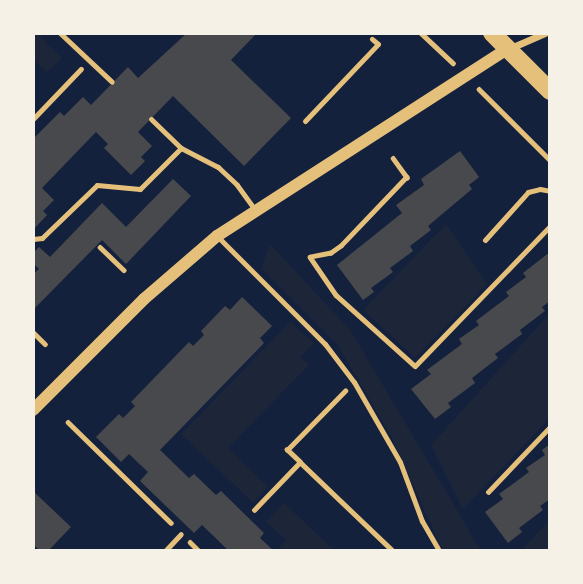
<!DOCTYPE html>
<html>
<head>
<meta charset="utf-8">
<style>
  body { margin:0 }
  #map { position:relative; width:583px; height:584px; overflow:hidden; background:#14213d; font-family:Barlow,sans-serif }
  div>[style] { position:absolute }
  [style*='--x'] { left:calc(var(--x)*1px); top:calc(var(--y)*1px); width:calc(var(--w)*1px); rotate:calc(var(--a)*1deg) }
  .green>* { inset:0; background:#1d2539 }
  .building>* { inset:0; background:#48494c }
  .path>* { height:4.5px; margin:-2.25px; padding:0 2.25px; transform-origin:2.25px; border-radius:2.25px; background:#e5c07b }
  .service>* { height:5px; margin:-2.5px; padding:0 2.5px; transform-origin:2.5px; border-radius:2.5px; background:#e5c07b }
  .minor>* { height:7px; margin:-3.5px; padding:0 3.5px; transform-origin:3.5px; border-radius:3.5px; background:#e5c07b }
  .tertiary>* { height:12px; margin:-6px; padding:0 6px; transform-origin:6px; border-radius:6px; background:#e5c07b }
  .primary>* { height:18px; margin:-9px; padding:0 9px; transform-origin:9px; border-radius:9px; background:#e5c07b }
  span { translate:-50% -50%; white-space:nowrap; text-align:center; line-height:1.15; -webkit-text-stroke:7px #f6f1e7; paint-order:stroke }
  .frame { position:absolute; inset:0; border:35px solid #f6f1e7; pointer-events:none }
</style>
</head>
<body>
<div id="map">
  <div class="green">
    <div style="clip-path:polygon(33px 33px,43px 33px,40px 37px,62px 58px,47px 72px,33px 59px)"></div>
    <div style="clip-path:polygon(446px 224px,487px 284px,415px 358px,363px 310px)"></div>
    <div style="clip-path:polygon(270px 244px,351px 331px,481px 551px,443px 551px,392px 438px,337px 344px,261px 268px)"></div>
    <div style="clip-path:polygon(550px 313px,550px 418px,463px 509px,431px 445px)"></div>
    <div style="clip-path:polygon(290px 322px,314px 343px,300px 357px,309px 365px,228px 448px,268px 487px,253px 503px,181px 434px)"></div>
    <div style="clip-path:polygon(284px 503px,335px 551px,281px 551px,279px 548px,286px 540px,266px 522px)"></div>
    <div style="clip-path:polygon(550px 519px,550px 551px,521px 551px)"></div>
  </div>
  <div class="building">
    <div style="clip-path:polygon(187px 33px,257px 33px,231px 60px,291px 118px,244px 166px,173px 96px,138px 132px,152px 146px,141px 157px,145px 161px,131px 175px,104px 148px,108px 144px,96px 132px,42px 188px,54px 200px,43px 211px,47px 215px,33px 230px,33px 139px,60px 112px,64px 116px,83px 97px,91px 105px,128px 67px,138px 78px)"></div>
    <div style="clip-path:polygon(460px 151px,479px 177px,469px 185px,472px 189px,428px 226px,431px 230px,410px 246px,413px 251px,390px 268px,393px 272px,371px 288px,374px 292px,363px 300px,337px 265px,402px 213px,396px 205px,424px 185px,421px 179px)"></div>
    <div style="clip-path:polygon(173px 179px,191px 196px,126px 264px,102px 240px,33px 310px,33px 274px,39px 269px,33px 263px,33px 253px,39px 247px,50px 257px,102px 203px,126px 227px)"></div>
    <div style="clip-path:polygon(550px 252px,550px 301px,542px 307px,545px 311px,520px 330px,522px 334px,495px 354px,498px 358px,472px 378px,475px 383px,448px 403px,451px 407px,435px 419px,411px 389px,431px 374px,427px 370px,462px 344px,459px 339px,479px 325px,476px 321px,509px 296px,506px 292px,526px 277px,523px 273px)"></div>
    <div style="clip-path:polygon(242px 297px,272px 326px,260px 338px,264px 343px,160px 450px,189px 478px,194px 474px,216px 495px,221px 491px,264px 533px,260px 538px,274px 551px,229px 551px,202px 525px,194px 533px,140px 481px,148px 472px,129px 454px,121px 462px,96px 437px,119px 414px,123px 418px,135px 406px,131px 402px,189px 342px,193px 346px,204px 335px,201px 331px,225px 306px,230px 310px)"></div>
    <div style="clip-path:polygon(550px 444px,550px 499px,540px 506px,543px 510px,519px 528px,522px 532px,508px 543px,485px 512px,503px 499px,499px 494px,529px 472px,526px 468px,545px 455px,542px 450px)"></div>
    <div style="clip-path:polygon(33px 491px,71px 527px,48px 551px,40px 551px,33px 544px)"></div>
  </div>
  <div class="path">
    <div style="--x:421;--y:33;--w:44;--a:43.2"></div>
    <div style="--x:479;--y:89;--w:100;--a:45"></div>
    <div style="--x:33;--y:119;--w:69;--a:-46.2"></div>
    <div style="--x:393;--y:158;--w:24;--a:54"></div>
    <div style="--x:407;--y:177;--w:95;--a:133.7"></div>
    <div style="--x:341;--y:246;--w:12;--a:145"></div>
    <div style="--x:331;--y:253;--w:21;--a:169"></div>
    <div style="--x:310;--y:257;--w:46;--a:55.6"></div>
    <div style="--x:336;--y:295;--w:106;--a:41.9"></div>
    <div style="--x:415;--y:366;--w:194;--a:-46"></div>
    <div style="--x:100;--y:247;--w:33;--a:44"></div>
    <div style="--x:33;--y:332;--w:17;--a:45"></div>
    <div style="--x:68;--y:422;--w:144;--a:44.4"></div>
    <div style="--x:300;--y:462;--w:18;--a:-137"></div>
    <div style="--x:287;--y:450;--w:83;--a:-45.5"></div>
    <div style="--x:488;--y:492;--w:90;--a:-46.4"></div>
    <div style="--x:254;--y:510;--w:66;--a:-46.2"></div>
    <div style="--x:300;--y:462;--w:129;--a:43.7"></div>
    <div style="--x:190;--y:542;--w:13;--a:45"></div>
  </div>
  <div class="service">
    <div style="--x:60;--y:33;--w:71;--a:43.3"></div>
    <div style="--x:151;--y:119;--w:42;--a:44"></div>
    <div style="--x:181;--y:148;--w:42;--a:27.2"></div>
    <div style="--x:218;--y:167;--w:26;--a:43"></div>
    <div style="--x:237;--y:185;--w:31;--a:54"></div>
    <div style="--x:305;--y:121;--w:106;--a:-46.5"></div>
    <div style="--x:378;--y:44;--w:8;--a:-140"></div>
    <div style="--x:217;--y:236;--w:153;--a:45"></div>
    <div style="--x:325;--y:344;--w:48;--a:52.7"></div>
    <div style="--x:354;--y:382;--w:92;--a:60.1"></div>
    <div style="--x:400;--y:462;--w:63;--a:69.6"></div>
    <div style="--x:422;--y:521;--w:34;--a:60"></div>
    <div style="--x:33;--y:239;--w:9;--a:-6"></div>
    <div style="--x:42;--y:238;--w:76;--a:-43.9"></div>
    <div style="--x:97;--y:185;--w:43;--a:5.3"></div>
    <div style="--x:140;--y:189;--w:58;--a:-45"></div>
    <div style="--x:485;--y:240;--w:64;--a:-48.1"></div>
    <div style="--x:528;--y:192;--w:12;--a:-14"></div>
    <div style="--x:540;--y:189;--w:10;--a:11"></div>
    <div style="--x:165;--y:551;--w:23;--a:-47"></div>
  </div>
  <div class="minor">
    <div style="--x:508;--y:49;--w:40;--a:-23.4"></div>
  </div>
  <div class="tertiary">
    <div style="--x:33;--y:410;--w:157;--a:-45"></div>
    <div style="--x:144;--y:299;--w:96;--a:-40.8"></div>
    <div style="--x:217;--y:236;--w:345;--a:-32.8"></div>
  </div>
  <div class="primary">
    <div style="--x:492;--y:33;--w:82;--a:45"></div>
  </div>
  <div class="frame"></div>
</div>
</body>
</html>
